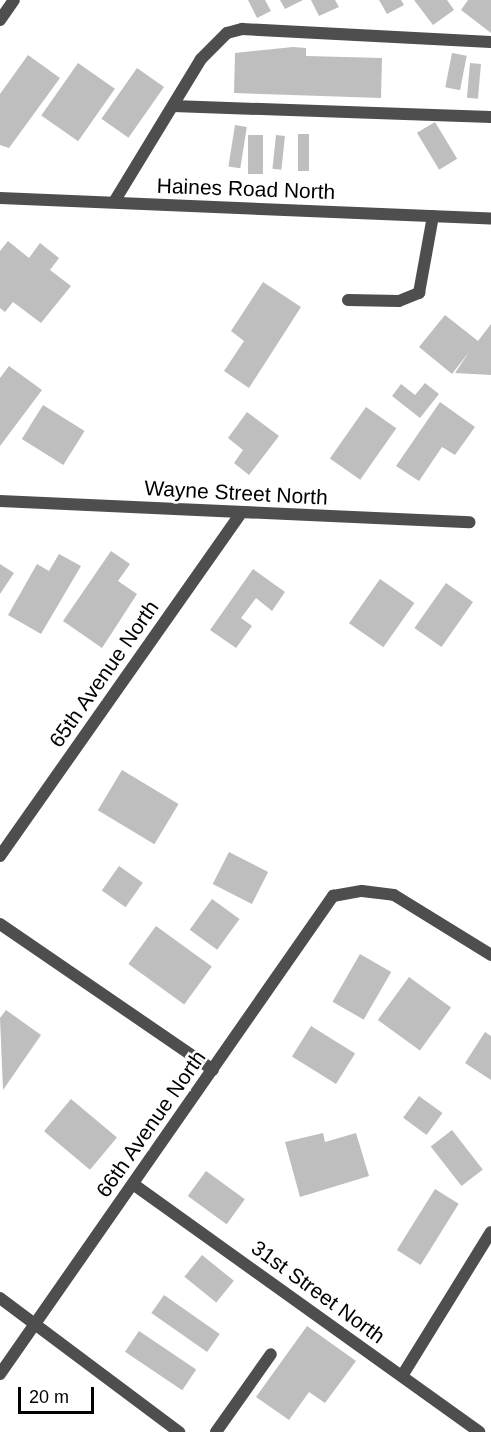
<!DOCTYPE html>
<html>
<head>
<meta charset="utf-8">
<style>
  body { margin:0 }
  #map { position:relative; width:491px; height:1432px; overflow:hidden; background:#fff; font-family:Arial,sans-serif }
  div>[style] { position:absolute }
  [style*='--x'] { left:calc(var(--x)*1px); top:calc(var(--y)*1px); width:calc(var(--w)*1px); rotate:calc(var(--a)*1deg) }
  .building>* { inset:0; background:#bebebe; transform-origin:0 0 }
  .service>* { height:12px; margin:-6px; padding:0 6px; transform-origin:6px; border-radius:6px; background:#4e4e4e }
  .minor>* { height:12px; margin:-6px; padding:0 6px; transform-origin:6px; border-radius:6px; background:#4e4e4e }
  .tertiary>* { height:12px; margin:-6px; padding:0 6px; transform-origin:6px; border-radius:6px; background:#4e4e4e }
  span { translate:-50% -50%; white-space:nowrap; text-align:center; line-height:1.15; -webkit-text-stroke:5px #fff; paint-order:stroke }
  .street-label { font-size:21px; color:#000 }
  .scale { position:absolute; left:18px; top:1387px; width:76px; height:27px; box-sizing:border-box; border:3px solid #000; border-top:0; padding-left:8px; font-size:18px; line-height:21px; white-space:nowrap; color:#000; -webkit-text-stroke:4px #fff; paint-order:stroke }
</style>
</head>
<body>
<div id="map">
  <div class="building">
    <div style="clip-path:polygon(248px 0,265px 0,271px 11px,257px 18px)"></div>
    <div style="clip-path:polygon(280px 0,303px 0,285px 9px)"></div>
    <div style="clip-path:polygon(311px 0,335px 0,339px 7px,319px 16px)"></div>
    <div style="clip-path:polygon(379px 0,401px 0,404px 5px,387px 14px)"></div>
    <div style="clip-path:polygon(414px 0,447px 0,454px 10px,433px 25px)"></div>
    <div style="clip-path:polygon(468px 0,491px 0,491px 33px,461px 10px)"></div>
    <div style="clip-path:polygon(293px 47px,306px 48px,306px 56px,382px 58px,381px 98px,234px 93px,235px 53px)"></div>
    <div style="left:452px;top:53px;width:15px;height:35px;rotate:11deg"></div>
    <div style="clip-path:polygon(28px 55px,60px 78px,9px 148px,0 145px,0 94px)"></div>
    <div style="left:78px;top:63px;width:45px;height:64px;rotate:35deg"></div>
    <div style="left:470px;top:63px;width:11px;height:35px;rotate:5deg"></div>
    <div style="left:137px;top:68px;width:33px;height:62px;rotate:35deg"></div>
    <div style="left:435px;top:122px;width:43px;height:21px;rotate:59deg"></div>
    <div style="left:235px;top:125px;width:12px;height:42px;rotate:9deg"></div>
    <div style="left:298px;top:134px;width:11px;height:37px"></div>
    <div style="left:248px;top:135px;width:15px;height:39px"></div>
    <div style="left:276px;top:135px;width:9px;height:34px;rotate:6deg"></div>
    <div style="clip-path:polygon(8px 241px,29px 258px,40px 243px,59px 258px,50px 270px,71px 286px,41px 323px,13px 302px,5px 312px,0 308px,0 251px)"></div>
    <div style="clip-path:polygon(263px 282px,301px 307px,249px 388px,224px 371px,244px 341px,231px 331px)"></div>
    <div style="clip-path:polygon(445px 315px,478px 341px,491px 324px,491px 375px,455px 373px,469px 352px,452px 374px,419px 347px)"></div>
    <div style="clip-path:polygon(9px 366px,42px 390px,0 446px,0 378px)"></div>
    <div style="clip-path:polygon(425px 383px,439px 394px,420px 418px,392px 396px,401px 384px,415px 395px)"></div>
    <div style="clip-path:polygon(440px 402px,475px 427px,455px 455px,442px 447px,419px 481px,396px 466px)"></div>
    <div style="left:43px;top:405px;width:49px;height:40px;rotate:32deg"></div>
    <div style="left:366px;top:407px;width:37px;height:63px;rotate:35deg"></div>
    <div style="clip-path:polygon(247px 412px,279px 436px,249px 475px,234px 463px,243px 450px,228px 438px)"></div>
    <div style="clip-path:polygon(111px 551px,130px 564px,118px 581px,137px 594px,102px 648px,63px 621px)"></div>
    <div style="clip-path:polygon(59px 554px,81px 566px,41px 634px,8px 615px,37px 564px,49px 571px)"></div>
    <div style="clip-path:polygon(0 564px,14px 573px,0 594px)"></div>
    <div style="clip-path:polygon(253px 569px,285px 592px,272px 611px,256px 598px,241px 618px,252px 626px,236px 648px,210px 630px)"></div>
    <div style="left:380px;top:579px;width:42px;height:54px;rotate:35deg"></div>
    <div style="left:446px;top:583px;width:33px;height:55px;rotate:35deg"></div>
    <div style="left:122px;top:770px;width:66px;height:47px;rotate:31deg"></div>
    <div style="left:229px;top:852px;width:44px;height:36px;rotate:27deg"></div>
    <div style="left:119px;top:866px;width:29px;height:30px;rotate:35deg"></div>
    <div style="left:212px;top:899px;width:34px;height:38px;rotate:36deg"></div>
    <div style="left:156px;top:926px;width:69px;height:47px;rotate:36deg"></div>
    <div style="left:360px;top:954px;width:36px;height:55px;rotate:30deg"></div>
    <div style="left:409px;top:977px;width:52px;height:53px;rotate:36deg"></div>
    <div style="clip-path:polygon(6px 1010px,41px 1035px,3px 1090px,0 1018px)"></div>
    <div style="left:311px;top:1026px;width:52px;height:36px;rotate:32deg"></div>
    <div style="clip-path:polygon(485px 1032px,491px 1036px,491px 1080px,465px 1063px)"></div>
    <div style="left:419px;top:1096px;width:29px;height:27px;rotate:36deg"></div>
    <div style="left:71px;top:1099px;width:60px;height:42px;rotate:40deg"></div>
    <div style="left:452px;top:1130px;width:50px;height:27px;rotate:52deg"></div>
    <div style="clip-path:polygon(323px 1133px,325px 1142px,356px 1133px,369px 1176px,300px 1197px,285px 1142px)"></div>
    <div style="left:206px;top:1171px;width:48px;height:31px;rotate:36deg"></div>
    <div style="left:435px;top:1189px;width:28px;height:72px;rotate:32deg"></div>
    <div style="left:202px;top:1255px;width:41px;height:28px;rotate:39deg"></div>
    <div style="left:164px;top:1295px;width:68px;height:22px;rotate:35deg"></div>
    <div style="clip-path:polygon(307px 1326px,356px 1361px,325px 1403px,309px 1392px,289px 1420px,256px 1397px)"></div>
    <div style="left:139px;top:1331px;width:69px;height:25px;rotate:34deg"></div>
  </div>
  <div class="service">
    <div style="--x:173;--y:106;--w:318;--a:2"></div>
    <div style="--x:114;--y:202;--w:167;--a:-58.7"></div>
    <div style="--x:201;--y:59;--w:37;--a:-45"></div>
    <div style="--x:227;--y:33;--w:16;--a:-15"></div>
    <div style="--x:242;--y:29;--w:249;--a:3"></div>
    <div style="--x:348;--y:300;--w:51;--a:1.1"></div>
    <div style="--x:399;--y:301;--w:22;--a:-22"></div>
    <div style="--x:419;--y:293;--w:78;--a:-79.7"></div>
    <div style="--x:216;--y:1432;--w:95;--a:-54.8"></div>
  </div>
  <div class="minor">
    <div style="--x:0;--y:20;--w:24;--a:-55"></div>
    <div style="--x:0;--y:501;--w:470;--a:2.6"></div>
    <div style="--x:0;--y:856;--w:418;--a:-54.9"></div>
    <div style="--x:0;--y:924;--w:258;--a:34.4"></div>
    <div style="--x:133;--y:1184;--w:426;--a:35.6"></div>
    <div style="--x:0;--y:1298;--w:224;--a:36.8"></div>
    <div style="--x:0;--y:1374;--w:583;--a:-55.14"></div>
    <div style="--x:333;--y:896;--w:29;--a:-10"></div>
    <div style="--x:362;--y:891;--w:32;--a:7"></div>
    <div style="--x:394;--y:895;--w:114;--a:31.7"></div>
    <div style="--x:402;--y:1376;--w:169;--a:-58.3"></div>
  </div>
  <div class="tertiary">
    <div style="--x:0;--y:198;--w:491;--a:2.4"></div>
  </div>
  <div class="street-label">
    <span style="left:246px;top:189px;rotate:2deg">Haines Road North</span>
    <span style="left:236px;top:493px;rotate:3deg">Wayne Street North</span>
    <span style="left:104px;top:674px;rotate:-55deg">65th Avenue North</span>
    <span style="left:151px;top:1124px;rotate:-55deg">66th Avenue North</span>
    <span style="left:318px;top:1292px;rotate:36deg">31st Street North</span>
  </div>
  <div class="scale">20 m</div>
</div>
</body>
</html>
